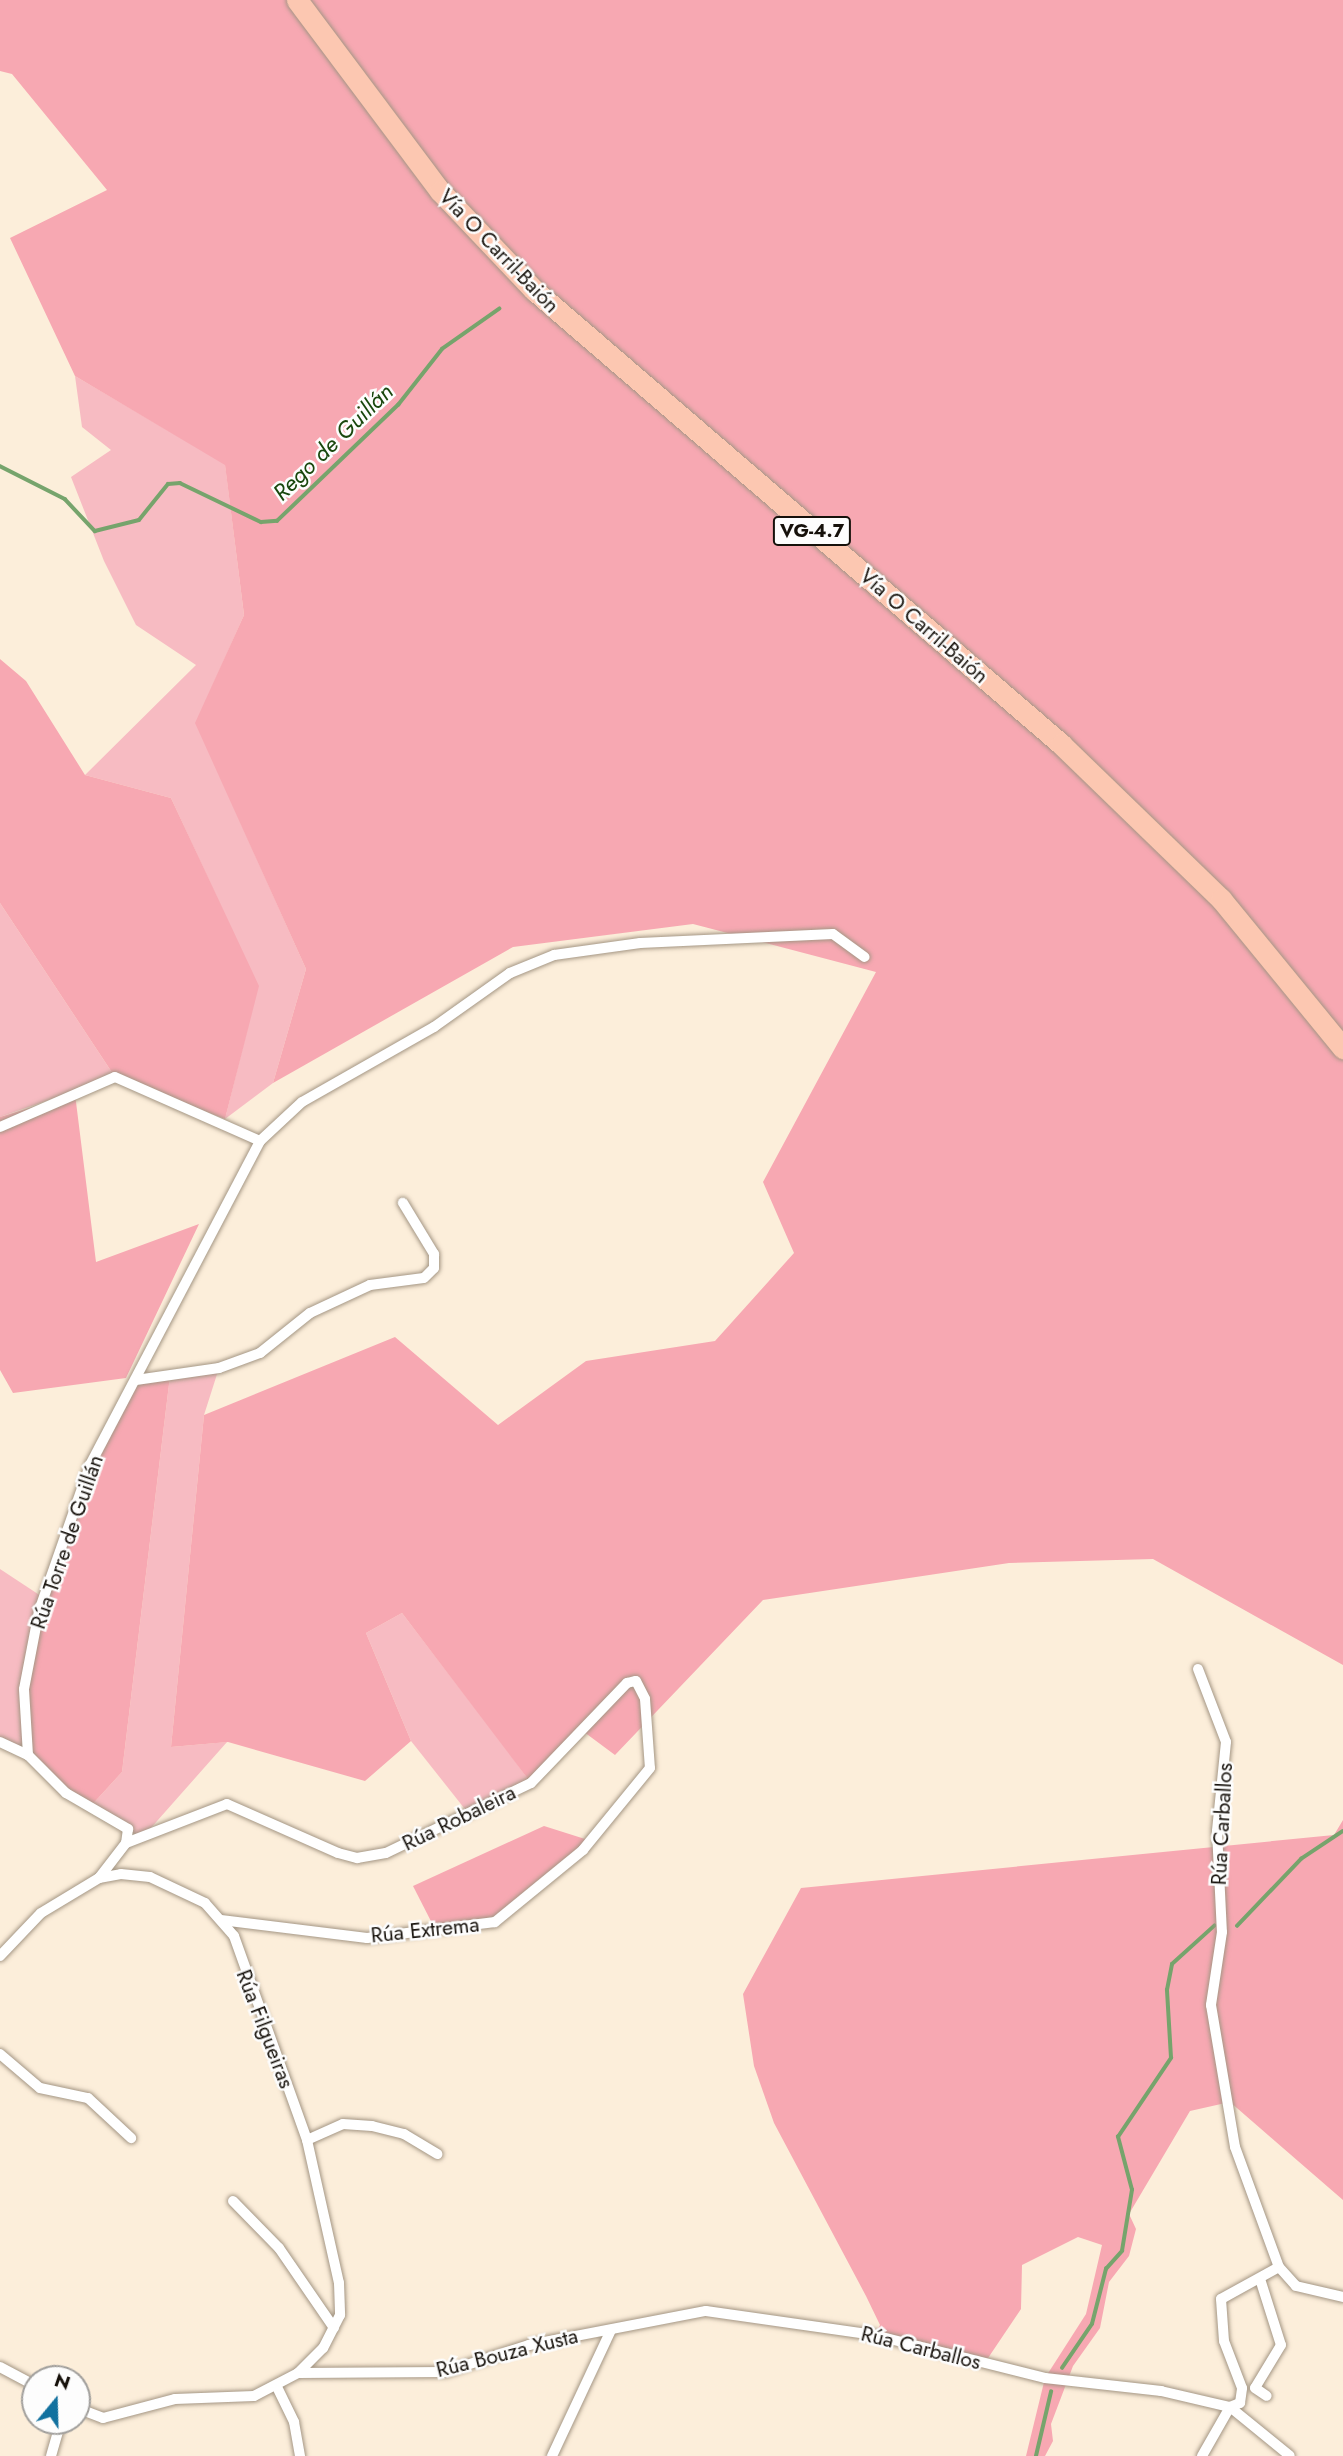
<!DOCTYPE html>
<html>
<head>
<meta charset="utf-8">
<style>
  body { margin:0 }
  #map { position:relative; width:1343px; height:2456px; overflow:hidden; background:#fceeda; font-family:Jost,sans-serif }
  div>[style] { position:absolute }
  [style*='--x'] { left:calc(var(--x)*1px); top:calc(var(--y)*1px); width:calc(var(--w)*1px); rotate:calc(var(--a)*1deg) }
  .green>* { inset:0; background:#f7bbc2 }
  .forest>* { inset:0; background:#f7a8b2 }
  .stream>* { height:3.5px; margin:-1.75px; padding:0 1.75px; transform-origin:1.75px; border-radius:1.75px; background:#76a46c }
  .roads { filter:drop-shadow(0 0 2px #a49684) drop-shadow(0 0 2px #a49684) }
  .street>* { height:10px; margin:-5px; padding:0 5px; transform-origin:5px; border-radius:5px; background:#fff }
  .highway>* { height:21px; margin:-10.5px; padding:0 10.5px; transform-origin:10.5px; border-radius:10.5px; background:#fcc7b1 }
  span { translate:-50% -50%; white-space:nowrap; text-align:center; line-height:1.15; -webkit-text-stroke:5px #fdfdfd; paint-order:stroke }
  .shield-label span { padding:2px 5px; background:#fdfdfd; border:2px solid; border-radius:5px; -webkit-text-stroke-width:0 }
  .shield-label { font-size:19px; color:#16110b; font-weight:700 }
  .street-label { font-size:21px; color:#16110b }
  .water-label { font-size:23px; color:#19470d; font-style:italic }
  .north { position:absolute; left:21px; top:2365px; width:70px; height:70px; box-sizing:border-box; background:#fdfdfd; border:2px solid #a19f9c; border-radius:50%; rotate:19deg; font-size:19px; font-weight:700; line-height:28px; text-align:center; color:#16110b }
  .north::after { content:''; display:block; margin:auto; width:24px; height:32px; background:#12719f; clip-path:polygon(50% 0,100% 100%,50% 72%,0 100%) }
</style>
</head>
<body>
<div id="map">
  <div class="green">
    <div style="clip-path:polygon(75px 376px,225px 464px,244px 615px,196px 723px,306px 969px,273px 1083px,225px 1119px,258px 986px,171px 798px,85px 775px,196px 665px,136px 625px,104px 561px,71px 477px,111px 450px,82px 427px)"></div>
    <div style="clip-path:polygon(0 903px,115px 1077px,0 1117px)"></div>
    <div style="clip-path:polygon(219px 1368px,204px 1415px,171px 1747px,227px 1742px,142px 1838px,90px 1807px,122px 1772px,170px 1376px)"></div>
    <div style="clip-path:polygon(0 1569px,44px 1598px,28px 1755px,0 1742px)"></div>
    <div style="clip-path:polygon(402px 1613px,500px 1741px,531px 1783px,468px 1813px,411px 1741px,366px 1633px)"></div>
  </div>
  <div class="forest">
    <div style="clip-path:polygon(0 0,1343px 0,1343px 1665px,1153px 1559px,1009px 1563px,763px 1600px,615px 1755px,584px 1732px,531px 1783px,402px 1613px,366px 1633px,411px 1741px,365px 1781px,228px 1742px,171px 1747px,204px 1415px,395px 1337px,498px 1425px,586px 1361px,715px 1341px,794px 1253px,763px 1182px,876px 972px,693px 924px,513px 947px,273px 1083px,306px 969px,195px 723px,244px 615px,225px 465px,75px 376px,10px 238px,107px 190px,12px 74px,0 71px)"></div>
    <div style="clip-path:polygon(0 659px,26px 681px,85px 775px,171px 798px,259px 986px,225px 1119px,115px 1077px,0 903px)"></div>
    <div style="clip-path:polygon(75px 1094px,96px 1262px,199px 1224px,126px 1378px,13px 1393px,0 1370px,0 1117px)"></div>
    <div style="clip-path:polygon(170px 1376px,122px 1772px,90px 1807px,28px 1755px,24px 1689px,44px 1598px,90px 1465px,136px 1380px)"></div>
    <div style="clip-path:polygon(1343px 1820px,1343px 2200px,1230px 2102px,1190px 2111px,1129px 2214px,1136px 2229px,1129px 2256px,1109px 2282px,1100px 2328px,1073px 2366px,1051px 2424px,1053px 2441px,1045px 2456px,1026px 2456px,1045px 2378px,1086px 2314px,1102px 2245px,1078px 2237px,1022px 2265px,1021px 2309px,984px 2364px,874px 2335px,880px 2325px,866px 2296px,774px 2123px,754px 2066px,743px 1994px,801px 1888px,1334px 1835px)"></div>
    <div style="clip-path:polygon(544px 1826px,585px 1839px,583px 1850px,535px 1894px,473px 1928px,437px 1933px,413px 1886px)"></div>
  </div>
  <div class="stream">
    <div style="--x:0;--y:466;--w:73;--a:26.9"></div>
    <div style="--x:65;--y:499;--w:44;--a:46.8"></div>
    <div style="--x:95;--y:531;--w:45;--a:-14"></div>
    <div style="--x:139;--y:520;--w:46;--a:-51.1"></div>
    <div style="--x:168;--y:484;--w:12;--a:-5"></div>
    <div style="--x:180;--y:483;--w:90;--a:25.7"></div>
    <div style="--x:261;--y:522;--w:16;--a:-4"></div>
    <div style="--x:277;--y:521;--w:168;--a:-43.8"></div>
    <div style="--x:398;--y:405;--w:71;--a:-51.8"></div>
    <div style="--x:442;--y:349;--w:70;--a:-35.1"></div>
    <div style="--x:1237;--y:1926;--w:93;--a:-46.3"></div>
    <div style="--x:1301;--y:1859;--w:50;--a:-33.7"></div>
    <div style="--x:1062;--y:2368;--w:53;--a:-55.7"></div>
    <div style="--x:1092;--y:2324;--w:57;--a:-75.7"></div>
    <div style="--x:1106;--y:2269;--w:24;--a:-48"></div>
    <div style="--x:1122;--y:2251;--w:62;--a:-80.7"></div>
    <div style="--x:1132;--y:2190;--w:55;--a:-104.8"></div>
    <div style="--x:1118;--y:2137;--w:95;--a:-56.1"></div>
    <div style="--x:1171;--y:2058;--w:68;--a:-93.4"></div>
    <div style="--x:1167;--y:1990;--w:26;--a:-79"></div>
    <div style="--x:1172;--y:1964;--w:57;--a:-42.1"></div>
    <div style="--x:1036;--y:2456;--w:66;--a:-76.8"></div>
  </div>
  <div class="roads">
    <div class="street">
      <div style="--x:0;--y:1127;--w:125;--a:-23.5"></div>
      <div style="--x:115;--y:1077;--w:158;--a:23.8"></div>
      <div style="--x:136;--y:1380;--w:84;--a:-8.2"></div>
      <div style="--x:219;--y:1368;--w:44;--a:-20.1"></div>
      <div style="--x:260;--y:1353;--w:64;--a:-38.7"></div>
      <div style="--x:310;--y:1313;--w:66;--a:-25"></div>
      <div style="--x:370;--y:1285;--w:54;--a:-7.4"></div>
      <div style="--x:424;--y:1278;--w:14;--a:-45"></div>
      <div style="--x:434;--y:1268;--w:14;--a:-90"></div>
      <div style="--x:434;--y:1254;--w:60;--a:-121.3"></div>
      <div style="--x:1198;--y:1669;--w:78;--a:69"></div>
      <div style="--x:1226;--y:1742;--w:89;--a:95.8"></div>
      <div style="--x:1217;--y:1831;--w:101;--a:87.2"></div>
      <div style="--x:1222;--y:1932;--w:74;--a:98.6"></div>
      <div style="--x:1211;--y:2005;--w:144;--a:80.4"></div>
      <div style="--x:1235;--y:2147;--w:128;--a:69.9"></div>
      <div style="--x:1279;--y:2267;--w:25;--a:48"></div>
      <div style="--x:1296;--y:2286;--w:48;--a:13.2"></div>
      <div style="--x:0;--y:1742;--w:31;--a:25"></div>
      <div style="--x:28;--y:1755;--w:54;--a:45"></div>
      <div style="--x:66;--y:1793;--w:72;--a:30.1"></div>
      <div style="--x:128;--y:1829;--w:14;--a:98"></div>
      <div style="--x:126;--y:1843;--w:44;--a:127.6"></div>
      <div style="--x:28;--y:1755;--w:66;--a:-93.5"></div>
      <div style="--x:24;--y:1689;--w:79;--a:-79.1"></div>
      <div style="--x:39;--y:1611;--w:155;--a:-70.7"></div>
      <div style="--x:90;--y:1465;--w:366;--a:-62.3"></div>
      <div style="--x:260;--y:1141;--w:57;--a:-42.9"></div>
      <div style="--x:302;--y:1102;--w:152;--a:-29.6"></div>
      <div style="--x:434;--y:1027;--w:93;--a:-35.4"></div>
      <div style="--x:510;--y:973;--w:48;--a:-22.2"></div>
      <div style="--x:554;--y:955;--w:87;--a:-7.9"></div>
      <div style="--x:640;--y:943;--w:193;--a:-2.7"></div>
      <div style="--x:833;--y:934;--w:39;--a:36"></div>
      <div style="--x:126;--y:1843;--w:108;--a:-21.1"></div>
      <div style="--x:227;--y:1804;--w:121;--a:23.8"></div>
      <div style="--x:338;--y:1853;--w:20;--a:15"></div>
      <div style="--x:357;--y:1858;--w:29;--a:-10"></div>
      <div style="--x:386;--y:1853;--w:161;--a:-25.8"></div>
      <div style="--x:531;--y:1783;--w:139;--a:-46.2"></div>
      <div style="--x:627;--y:1683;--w:9;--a:-13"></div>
      <div style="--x:636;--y:1681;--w:20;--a:63"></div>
      <div style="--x:645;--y:1699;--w:69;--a:85.9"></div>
      <div style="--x:650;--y:1768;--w:106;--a:129.3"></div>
      <div style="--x:583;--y:1850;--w:114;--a:140.7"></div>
      <div style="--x:495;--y:1922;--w:129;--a:172.9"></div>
      <div style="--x:367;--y:1938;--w:147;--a:-173"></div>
      <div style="--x:0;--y:1956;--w:59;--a:-46.4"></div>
      <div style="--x:41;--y:1913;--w:68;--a:-31.1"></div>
      <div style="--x:99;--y:1878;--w:22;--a:-10"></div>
      <div style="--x:121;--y:1874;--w:29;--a:6"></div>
      <div style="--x:150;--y:1877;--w:61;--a:25.3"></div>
      <div style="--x:205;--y:1903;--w:44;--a:48.7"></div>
      <div style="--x:234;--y:1936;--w:217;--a:70.3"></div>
      <div style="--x:307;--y:2140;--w:147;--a:77.4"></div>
      <div style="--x:339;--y:2283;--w:32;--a:88"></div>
      <div style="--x:340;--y:2315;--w:37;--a:117"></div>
      <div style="--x:323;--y:2348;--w:35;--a:135"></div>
      <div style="--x:0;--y:2054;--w:52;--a:40.4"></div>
      <div style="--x:40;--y:2088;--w:49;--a:11.8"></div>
      <div style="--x:88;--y:2098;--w:59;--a:42.9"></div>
      <div style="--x:307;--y:2140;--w:39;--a:-24"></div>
      <div style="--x:343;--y:2124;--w:29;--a:4"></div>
      <div style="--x:372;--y:2126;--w:33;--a:14"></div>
      <div style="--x:404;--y:2134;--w:39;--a:31"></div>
      <div style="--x:233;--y:2201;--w:66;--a:45.6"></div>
      <div style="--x:279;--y:2248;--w:97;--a:55.5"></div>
      <div style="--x:1261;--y:2282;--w:66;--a:72.4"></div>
      <div style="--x:1281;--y:2345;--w:50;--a:121.2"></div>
      <div style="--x:1255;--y:2388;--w:14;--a:34"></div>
      <div style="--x:0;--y:2367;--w:40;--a:28"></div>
      <div style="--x:278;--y:2389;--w:37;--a:64"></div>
      <div style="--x:294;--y:2422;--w:35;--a:80"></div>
      <div style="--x:77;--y:2408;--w:28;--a:21"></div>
      <div style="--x:103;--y:2418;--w:74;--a:-14.8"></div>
      <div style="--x:175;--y:2399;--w:79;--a:-2.2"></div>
      <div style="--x:254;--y:2396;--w:50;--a:-27.6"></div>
      <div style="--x:298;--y:2373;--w:147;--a:-0.4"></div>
      <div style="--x:445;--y:2372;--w:88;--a:-17.8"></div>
      <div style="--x:529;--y:2345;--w:180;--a:-10.9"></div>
      <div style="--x:706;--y:2311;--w:170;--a:8.1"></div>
      <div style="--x:874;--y:2335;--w:176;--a:14.1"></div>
      <div style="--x:1045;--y:2378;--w:117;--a:6.4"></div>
      <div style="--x:1161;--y:2391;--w:71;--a:13.1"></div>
      <div style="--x:1230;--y:2407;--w:77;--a:39.2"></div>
      <div style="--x:51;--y:2456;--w:36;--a:-74"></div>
      <div style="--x:552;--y:2456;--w:139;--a:-64.9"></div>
      <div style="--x:1202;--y:2456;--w:56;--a:-60.3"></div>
      <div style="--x:1230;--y:2407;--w:11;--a:-22"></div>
      <div style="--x:1240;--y:2403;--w:15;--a:-82"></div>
      <div style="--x:1242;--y:2388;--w:50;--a:-111"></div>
      <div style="--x:1224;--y:2341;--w:42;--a:-94.1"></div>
      <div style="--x:1221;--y:2299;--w:66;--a:-28.9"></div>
    </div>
    <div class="highway">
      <div style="--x:297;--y:0;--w:239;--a:53.2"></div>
      <div style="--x:440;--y:191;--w:137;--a:46.5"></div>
      <div style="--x:534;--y:290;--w:696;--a:40.74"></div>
      <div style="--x:1061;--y:744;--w:223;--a:44.1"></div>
      <div style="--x:1221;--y:899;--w:193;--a:50.7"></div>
    </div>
  </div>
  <div class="shield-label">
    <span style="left:812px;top:531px">VG-4.7</span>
  </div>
  <div class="street-label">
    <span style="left:499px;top:251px;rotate:46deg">Vía O Carril-Baión</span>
    <span style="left:924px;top:626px;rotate:41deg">Vía O Carril-Baión</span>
    <span style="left:67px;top:1542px;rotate:-71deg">Rúa Torre de Guillán</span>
    <span style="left:459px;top:1818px;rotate:-26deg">Rúa Robaleira</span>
    <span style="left:1222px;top:1824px;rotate:-87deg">Rúa Carballos</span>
    <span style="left:425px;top:1930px;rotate:-6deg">Rúa Extrema</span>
    <span style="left:265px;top:2029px;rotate:69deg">Rúa Filgueiras</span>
    <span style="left:921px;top:2348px;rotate:14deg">Rúa Carballos</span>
    <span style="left:507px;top:2353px;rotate:-14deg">Rúa Bouza Xusta</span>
  </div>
  <div class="water-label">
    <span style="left:333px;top:442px;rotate:-44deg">Rego de Guillán</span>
  </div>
  <div class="north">N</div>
</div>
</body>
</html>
